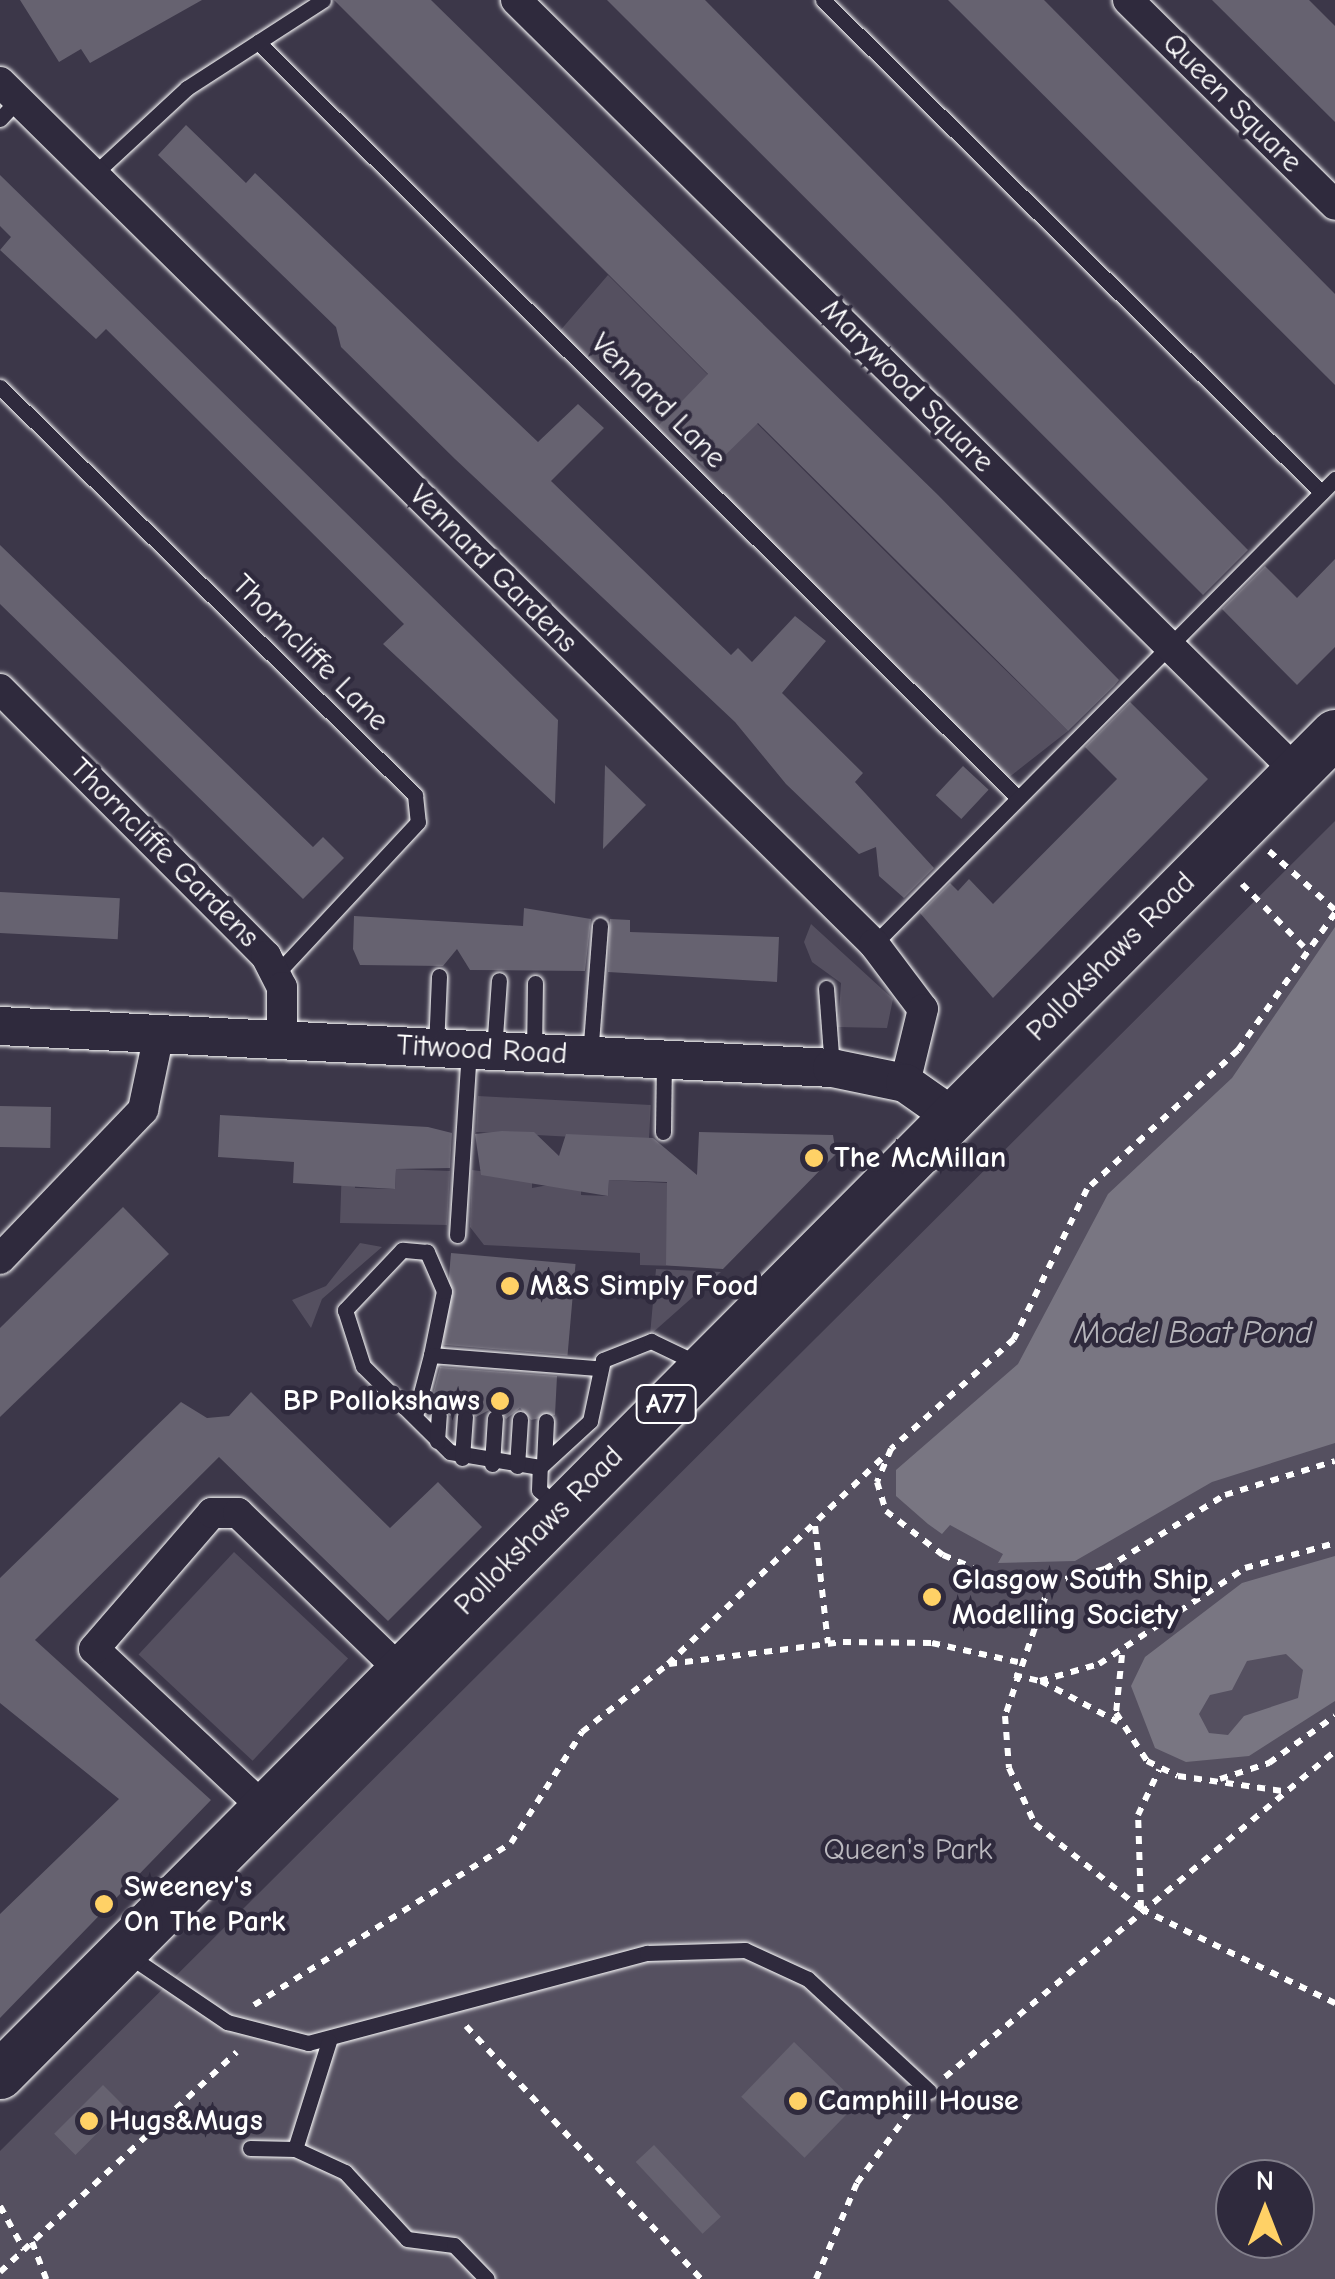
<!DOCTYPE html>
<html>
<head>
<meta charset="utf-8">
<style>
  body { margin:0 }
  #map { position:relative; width:1335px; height:2279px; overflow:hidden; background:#3c3749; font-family:"Comic Neue",sans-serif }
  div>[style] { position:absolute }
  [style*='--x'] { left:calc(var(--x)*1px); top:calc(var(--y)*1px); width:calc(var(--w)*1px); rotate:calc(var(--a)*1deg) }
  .green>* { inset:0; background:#555060; transform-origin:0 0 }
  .water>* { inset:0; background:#797682 }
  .building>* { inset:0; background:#666270; transform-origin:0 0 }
  .path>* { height:6px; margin-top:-3px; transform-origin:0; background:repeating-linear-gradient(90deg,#fff 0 8px,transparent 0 16px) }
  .roads { filter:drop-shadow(0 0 2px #fff) drop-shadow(0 0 2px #fff) }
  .service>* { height:15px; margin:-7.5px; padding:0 7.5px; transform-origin:7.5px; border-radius:7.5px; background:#2f2a3d }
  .minor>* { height:30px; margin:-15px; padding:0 15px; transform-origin:15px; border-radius:15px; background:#2f2a3d }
  .tertiary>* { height:38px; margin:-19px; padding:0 19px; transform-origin:19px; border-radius:19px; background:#2f2a3d }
  .primary>* { height:48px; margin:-24px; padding:0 24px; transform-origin:24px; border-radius:24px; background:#2f2a3d }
  .dots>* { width:28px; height:28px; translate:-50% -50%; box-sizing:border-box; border:5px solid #2f2a3d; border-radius:50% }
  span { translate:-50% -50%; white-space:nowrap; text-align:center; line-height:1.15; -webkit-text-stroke:9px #2f2a3d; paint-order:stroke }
  .shield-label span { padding:2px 8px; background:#2f2a3d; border:2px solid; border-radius:8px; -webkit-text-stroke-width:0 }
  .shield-label { font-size:28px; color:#fff; font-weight:700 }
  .street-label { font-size:30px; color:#fff }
  .poi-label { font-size:30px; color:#fff; font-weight:700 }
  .left { translate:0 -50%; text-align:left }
  .right { translate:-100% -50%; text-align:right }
  .park-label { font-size:30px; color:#bbb9bf }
  .water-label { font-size:32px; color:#b5b4ba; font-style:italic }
  .north { position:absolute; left:1215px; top:2159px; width:100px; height:100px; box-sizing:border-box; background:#2f2a3d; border:2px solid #827f8b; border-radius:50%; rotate:0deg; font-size:28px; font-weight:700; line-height:40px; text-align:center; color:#fff }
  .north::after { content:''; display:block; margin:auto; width:35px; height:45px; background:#ffd166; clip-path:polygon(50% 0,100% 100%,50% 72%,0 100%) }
</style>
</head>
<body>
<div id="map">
  <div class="green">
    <div style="clip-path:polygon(608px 275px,948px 614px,1068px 731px,1008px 778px,559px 332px)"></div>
    <div style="clip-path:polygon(evenodd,1335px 821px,1335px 2279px,0 2279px,0 2151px,1335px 821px,1235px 2179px,1295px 2179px,1295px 2239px,1235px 2239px,1235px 2179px)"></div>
    <div style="clip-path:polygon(811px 924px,893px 999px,887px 1028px,838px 1027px,841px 983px,812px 962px,804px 942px)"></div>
    <div style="left:478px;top:1096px;width:173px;height:36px;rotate:3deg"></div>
    <div style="clip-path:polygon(342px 1164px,356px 1165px,355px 1188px,395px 1189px,396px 1169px,450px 1171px,447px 1225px,340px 1223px)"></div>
    <div style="clip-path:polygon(472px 1170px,532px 1178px,532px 1188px,581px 1179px,581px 1195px,608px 1196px,609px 1180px,667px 1183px,675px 1266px,640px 1265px,640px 1253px,484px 1245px,470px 1227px)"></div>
    <div style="clip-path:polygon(360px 1243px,382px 1247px,322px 1299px,311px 1328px,292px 1300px,326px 1286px)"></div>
    <div style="clip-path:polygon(656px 1269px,721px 1272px,650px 1335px)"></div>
    <div style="left:234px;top:1552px;width:156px;height:140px;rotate:43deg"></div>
  </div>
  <div class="water">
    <div style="clip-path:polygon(1335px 927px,1335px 1443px,1212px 1482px,1075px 1561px,998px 1563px,1003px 1554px,950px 1525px,942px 1534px,928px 1524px,896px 1496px,896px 1470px,1018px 1364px,1108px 1194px,1232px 1078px)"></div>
    <div style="clip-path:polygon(evenodd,1335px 1556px,1335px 1701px,1249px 1756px,1186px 1762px,1155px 1748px,1131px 1686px,1145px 1657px,1242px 1583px,1335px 1556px,1286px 1654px,1303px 1670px,1298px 1698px,1244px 1716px,1228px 1735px,1209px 1733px,1199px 1714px,1210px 1695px,1232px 1690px,1247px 1661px,1286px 1654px)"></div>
  </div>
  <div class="building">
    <div style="clip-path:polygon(20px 0,202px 0,90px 63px,81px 49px,59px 62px)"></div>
    <div style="clip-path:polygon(334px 0,431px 0,938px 495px,1119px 680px,1114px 686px,1068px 731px,758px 423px,709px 471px,681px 447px,659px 425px,708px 374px)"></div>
    <div style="clip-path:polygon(607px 0,705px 0,1248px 550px,1203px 595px)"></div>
    <div style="clip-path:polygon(948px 0,1044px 0,1335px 294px,1335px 385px)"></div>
    <div style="clip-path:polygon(1212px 0,1309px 0,1335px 26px,1335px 122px)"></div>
    <div style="clip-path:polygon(186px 125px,246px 183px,255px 173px,538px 442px,578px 404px,604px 428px,551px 481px,731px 655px,738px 648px,752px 662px,795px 616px,826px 641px,782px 693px,863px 773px,855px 782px,934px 868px,904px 898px,879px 876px,876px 847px,859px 854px,786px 784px,735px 722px,455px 459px,341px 347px,336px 327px,158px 155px)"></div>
    <div style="clip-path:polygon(0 175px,558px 720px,555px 804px,383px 644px,404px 624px,106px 329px,96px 339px,0 250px,11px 237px,0 226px)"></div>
    <div style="clip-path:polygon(0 545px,313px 847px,323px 837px,344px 858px,303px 899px,0 604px)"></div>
    <div style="clip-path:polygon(1335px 559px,1335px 647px,1297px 685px,1222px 609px,1265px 566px,1297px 598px)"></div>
    <div style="clip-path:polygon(1130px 702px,1208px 779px,993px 998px,920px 913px,950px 883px,958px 891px,969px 879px,993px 904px,1117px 779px,1085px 747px)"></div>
    <div style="clip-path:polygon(605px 765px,646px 805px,603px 849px)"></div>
    <div style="left:963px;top:766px;width:35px;height:40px;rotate:43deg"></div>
    <div style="left:0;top:892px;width:120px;height:41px;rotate:3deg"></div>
    <div style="clip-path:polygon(524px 908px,591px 919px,585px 971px,470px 970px,457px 949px,443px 966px,360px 965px,353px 949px,354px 916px,523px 926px)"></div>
    <div style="clip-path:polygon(610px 919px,630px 920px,630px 932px,779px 937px,777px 982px,608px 972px)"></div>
    <div style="left:0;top:1106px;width:51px;height:41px;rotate:1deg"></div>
    <div style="clip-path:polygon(220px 1115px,428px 1127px,452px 1133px,450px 1168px,396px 1169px,395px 1189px,293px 1183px,294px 1162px,218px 1157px)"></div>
    <div style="clip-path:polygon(502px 1131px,534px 1132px,559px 1156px,566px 1134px,653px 1138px,697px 1175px,699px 1132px,833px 1135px,836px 1154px,723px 1269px,675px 1266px,666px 1265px,667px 1182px,609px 1180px,608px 1196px,481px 1175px,475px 1134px)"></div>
    <div style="clip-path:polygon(123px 1207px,169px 1254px,0 1417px,0 1328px)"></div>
    <div style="left:451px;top:1253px;width:125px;height:92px;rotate:5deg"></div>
    <div style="clip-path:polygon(440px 1367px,557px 1376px,555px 1415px,531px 1420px,520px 1408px,506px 1419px,495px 1407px,476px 1417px,465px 1405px,450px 1416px,439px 1404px,428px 1412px)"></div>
    <div style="clip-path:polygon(251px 1392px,390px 1528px,438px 1482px,482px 1527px,388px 1621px,219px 1457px,35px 1640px,211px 1800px,0 2018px,0 1914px,119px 1799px,0 1703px,0 1578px,181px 1402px,207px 1418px,229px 1416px)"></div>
    <div style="left:794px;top:2042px;width:88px;height:76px;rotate:44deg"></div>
    <div style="left:103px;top:2085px;width:30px;height:69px;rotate:45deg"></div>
    <div style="left:654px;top:2145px;width:98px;height:25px;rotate:47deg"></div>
  </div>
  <div class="path">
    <div style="--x:1269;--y:851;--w:89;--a:41.8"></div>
    <div style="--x:1242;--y:884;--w:88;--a:45.5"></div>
    <div style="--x:1335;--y:913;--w:168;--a:125.3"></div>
    <div style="--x:1238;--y:1050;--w:205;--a:137.4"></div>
    <div style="--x:1087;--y:1189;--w:167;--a:116"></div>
    <div style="--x:1014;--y:1339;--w:165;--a:138.2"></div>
    <div style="--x:891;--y:1449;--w:36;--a:113"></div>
    <div style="--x:877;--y:1482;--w:30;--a:73"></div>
    <div style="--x:886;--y:1511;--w:72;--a:37.7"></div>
    <div style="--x:943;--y:1555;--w:72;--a:23"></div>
    <div style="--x:1009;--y:1583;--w:41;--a:0"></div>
    <div style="--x:1050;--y:1583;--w:57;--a:-14.3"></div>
    <div style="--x:1105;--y:1569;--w:141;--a:-31.7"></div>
    <div style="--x:1225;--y:1495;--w:115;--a:-17.2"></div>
    <div style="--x:815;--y:1526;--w:118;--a:83.7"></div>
    <div style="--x:1050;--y:1583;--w:140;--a:108.7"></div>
    <div style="--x:1005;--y:1716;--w:52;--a:85.6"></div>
    <div style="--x:1009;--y:1768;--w:62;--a:65.1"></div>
    <div style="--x:1035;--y:1824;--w:136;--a:38.7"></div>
    <div style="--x:1141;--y:1909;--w:216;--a:25.9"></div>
    <div style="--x:1122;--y:1655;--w:58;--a:95.9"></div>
    <div style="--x:1116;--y:1713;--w:57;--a:57.1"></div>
    <div style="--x:1147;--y:1761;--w:34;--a:26"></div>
    <div style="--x:1178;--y:1776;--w:105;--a:8.2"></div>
    <div style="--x:669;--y:1664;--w:175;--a:-7.2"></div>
    <div style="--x:843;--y:1642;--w:89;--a:0.6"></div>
    <div style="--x:932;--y:1643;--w:88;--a:12.5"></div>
    <div style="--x:1014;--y:1675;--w:27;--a:13"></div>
    <div style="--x:1040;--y:1681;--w:61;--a:-16.1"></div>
    <div style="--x:1099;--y:1664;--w:175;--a:-33.3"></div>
    <div style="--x:1245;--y:1568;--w:93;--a:-15.5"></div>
    <div style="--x:1041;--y:1681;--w:87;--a:28"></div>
    <div style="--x:1220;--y:1779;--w:52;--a:-18.1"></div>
    <div style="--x:1269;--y:1763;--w:81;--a:-35.5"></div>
    <div style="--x:1141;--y:1908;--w:93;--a:-91.8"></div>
    <div style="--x:1138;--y:1815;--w:50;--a:-65"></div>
    <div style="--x:254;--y:2005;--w:304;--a:-32.2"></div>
    <div style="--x:511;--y:1843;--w:132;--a:-57.4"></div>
    <div style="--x:582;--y:1732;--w:110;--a:-38.3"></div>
    <div style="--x:668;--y:1664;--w:297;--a:-43.9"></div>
    <div style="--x:466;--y:2026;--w:345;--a:47.1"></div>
    <div style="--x:945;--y:2077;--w:508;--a:-39.89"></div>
    <div style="--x:0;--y:2206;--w:50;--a:61.4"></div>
    <div style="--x:32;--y:2242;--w:40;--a:69"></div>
    <div style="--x:0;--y:2272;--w:323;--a:-42.9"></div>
    <div style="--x:816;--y:2279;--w:104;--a:-66.9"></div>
    <div style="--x:857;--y:2183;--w:96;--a:-53.5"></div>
  </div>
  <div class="roads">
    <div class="service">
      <div style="--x:823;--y:0;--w:701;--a:44.65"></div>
      <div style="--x:258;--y:42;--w:1072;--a:44.85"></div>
      <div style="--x:0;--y:119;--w:26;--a:-47"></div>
      <div style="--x:93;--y:175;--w:128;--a:-42.8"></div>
      <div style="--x:187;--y:88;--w:162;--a:-32.9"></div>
      <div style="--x:0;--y:387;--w:582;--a:44.51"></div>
      <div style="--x:415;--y:795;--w:27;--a:84"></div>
      <div style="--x:418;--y:822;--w:207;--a:133"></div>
      <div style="--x:874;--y:944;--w:655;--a:-45.25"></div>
      <div style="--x:826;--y:988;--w:80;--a:85.7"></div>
      <div style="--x:436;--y:1048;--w:72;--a:-87.6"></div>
      <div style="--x:494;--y:1051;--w:71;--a:-86"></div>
      <div style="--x:534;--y:1053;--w:70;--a:-89.2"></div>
      <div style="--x:590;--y:1056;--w:131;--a:-85.6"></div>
      <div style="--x:663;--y:1132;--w:73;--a:-89.2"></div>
      <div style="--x:457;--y:1235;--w:186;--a:-86.3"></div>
      <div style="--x:431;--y:1355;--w:65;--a:-78.5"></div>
      <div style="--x:444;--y:1291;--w:43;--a:-113.6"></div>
      <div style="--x:427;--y:1252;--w:25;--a:-175"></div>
      <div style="--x:402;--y:1250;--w:83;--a:133.5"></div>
      <div style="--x:345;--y:1310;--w:59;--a:72.2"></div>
      <div style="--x:363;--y:1366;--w:122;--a:44.7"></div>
      <div style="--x:450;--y:1452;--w:91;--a:9.5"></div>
      <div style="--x:415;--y:1416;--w:63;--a:-75.3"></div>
      <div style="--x:431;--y:1355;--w:167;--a:4.5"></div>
      <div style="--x:437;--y:1441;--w:26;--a:-86"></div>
      <div style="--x:462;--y:1458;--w:42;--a:-85.9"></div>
      <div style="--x:544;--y:1463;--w:42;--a:-87.3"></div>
      <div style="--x:492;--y:1464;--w:46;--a:-86.3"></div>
      <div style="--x:517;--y:1466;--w:47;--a:-86.3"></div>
      <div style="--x:558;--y:1507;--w:25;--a:-138"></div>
      <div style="--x:539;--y:1490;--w:23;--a:-88"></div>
      <div style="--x:540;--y:1467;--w:68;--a:-42.6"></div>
      <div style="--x:590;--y:1421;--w:62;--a:-78"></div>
      <div style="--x:603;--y:1360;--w:52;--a:-21.6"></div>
      <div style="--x:651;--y:1341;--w:51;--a:25.6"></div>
      <div style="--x:128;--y:1955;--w:120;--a:34.1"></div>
      <div style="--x:227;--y:2022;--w:84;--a:14.5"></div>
      <div style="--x:308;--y:2043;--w:351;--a:-14.9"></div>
      <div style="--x:647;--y:1953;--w:98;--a:-1.8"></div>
      <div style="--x:745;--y:1950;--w:69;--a:24.7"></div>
      <div style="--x:808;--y:1979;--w:165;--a:42.8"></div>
      <div style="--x:250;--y:2148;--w:45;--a:1.3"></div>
      <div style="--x:295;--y:2149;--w:113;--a:-72.5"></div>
      <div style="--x:295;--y:2149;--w:55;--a:24.7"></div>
      <div style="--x:345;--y:2172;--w:91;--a:47.2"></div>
      <div style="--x:407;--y:2239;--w:47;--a:7.3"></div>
      <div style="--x:454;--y:2245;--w:47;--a:45.9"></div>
    </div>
    <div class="minor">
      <div style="--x:516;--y:0;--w:1098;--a:44.67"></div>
      <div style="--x:1128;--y:0;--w:291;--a:44.7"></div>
      <div style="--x:0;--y:82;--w:1228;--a:44.6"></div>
      <div style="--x:874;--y:944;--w:81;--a:53"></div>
      <div style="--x:923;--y:1009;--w:76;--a:103.7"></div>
      <div style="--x:0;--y:689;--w:377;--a:45.1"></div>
      <div style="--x:266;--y:956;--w:35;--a:63"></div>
      <div style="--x:282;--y:987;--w:53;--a:90"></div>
      <div style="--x:0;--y:1259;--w:207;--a:-46.2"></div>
      <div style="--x:143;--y:1110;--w:78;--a:-78.1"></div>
      <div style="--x:263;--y:1807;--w:231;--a:-136.9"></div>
      <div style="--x:94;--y:1649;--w:180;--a:-49.1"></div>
      <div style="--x:212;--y:1513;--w:26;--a:0"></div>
      <div style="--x:238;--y:1513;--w:227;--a:44.1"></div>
    </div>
    <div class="tertiary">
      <div style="--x:0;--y:1026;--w:833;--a:2.89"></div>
      <div style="--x:832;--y:1068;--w:75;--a:11.6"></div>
      <div style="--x:905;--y:1083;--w:57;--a:35.1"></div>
    </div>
    <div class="primary">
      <div style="--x:0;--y:2075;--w:1892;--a:-45.13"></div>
    </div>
  </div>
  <div class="dots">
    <div style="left:814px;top:1158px;background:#ffd166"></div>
    <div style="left:510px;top:1286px;background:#ffd166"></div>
    <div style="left:500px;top:1401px;background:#ffd166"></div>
    <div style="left:932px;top:1597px;background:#ffd166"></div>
    <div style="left:104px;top:1904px;background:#ffd166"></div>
    <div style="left:798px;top:2101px;background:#ffd166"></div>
    <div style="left:89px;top:2121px;background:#ffd166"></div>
  </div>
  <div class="shield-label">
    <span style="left:666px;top:1404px">A77</span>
  </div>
  <div class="street-label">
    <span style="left:1232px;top:103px;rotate:45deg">Queen Square</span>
    <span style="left:907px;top:386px;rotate:45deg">Marywood Square</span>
    <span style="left:658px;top:401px;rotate:45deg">Vennard Lane</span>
    <span style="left:493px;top:569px;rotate:45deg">Vennard Gardens</span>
    <span style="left:310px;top:653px;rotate:45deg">Thorncliffe Lane</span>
    <span style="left:164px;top:853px;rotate:45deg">Thorncliffe Gardens</span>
    <span style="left:1111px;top:957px;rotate:-45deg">Pollokshaws Road</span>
    <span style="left:482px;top:1050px;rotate:3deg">Titwood Road</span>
    <span style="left:539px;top:1531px;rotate:-45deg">Pollokshaws Road</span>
  </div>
  <div class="poi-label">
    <span class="left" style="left:834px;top:1158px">The McMillan</span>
    <span class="left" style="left:530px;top:1286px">M&amp;S Simply Food</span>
    <span class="right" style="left:480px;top:1401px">BP Pollokshaws</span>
    <span class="left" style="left:952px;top:1597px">Glasgow South Ship<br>Modelling Society</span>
    <span class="left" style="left:124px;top:1904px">Sweeney's<br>On The Park</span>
    <span class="left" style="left:818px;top:2101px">Camphill House</span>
    <span class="left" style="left:109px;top:2121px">Hugs&amp;Mugs</span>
  </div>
  <div class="park-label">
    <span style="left:908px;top:1850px">Queen's Park</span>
  </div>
  <div class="water-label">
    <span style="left:1193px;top:1333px">Model Boat Pond</span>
  </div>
  <div class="north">N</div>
</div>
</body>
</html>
